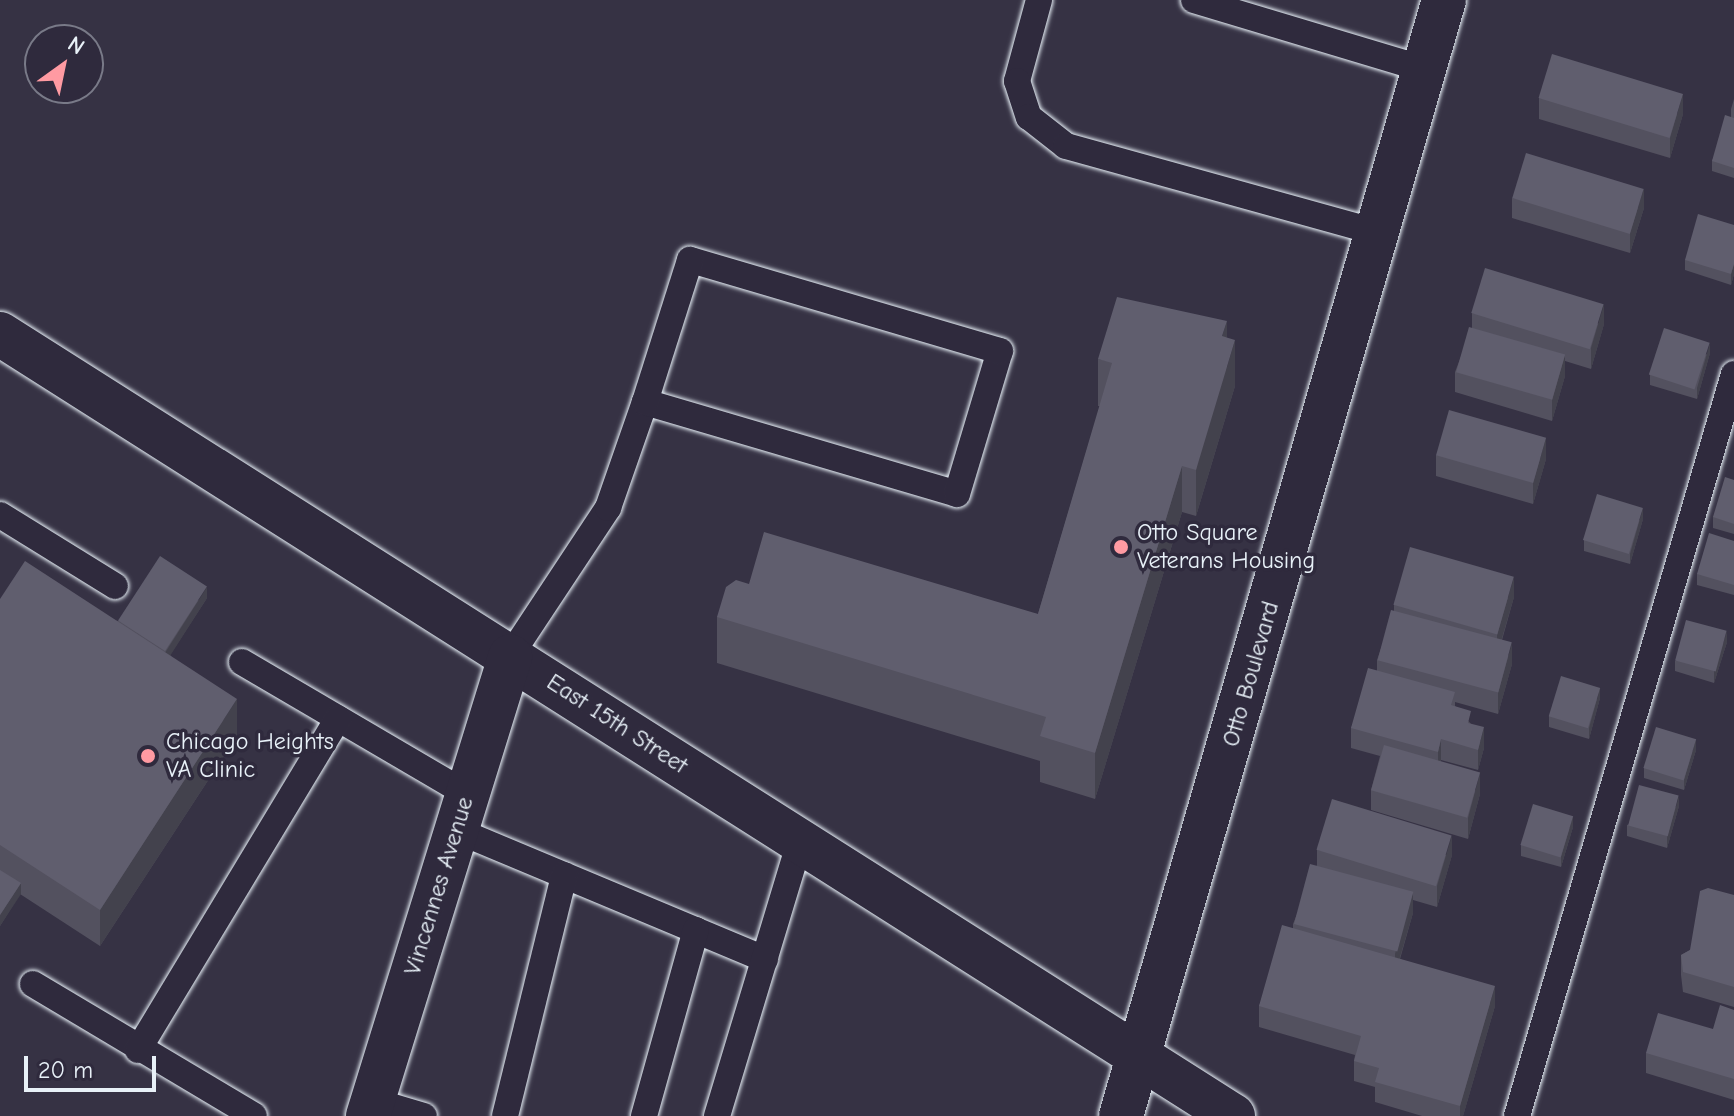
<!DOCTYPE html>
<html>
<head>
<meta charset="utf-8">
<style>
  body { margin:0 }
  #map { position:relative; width:1734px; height:1116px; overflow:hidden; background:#363244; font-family:"Comic Neue",sans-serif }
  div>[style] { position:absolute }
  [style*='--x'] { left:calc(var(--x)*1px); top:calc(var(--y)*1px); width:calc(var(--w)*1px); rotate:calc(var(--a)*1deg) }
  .roads { filter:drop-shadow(0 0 2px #e8f1f8) drop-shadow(0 0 2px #e8f1f8) }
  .service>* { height:26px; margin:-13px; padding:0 13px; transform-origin:13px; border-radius:13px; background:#2f2a3d }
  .minor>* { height:44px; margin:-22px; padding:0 22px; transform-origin:22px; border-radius:22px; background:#2f2a3d }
  .wall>* { inset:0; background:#53515f }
  .shaded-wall>* { inset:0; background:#43424d }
  .building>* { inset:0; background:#605e6e; transform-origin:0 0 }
  .dots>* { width:22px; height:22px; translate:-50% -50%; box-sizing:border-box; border:4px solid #2f2a3d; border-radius:50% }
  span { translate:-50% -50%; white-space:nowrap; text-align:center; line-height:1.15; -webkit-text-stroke:7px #2f2a3d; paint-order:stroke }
  .poi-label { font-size:24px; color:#e8f1f8 }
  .left { translate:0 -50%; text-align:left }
  .street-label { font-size:24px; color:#e8f1f8 }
  .north { position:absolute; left:24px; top:24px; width:80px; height:80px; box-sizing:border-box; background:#2f2a3d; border:2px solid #797a88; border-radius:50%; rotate:33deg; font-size:22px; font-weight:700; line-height:32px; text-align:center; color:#e8f1f8 }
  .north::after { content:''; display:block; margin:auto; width:28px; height:36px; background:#ff9aa2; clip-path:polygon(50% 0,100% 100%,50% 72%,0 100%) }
  .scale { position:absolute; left:24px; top:1056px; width:132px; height:36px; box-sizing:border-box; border:4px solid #e8f1f8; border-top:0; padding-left:10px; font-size:24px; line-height:28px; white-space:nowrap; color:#e8f1f8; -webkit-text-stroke:6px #2f2a3d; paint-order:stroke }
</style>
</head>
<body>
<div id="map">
  <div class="roads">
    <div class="service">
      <div style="--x:1039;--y:0;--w:84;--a:105.2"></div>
      <div style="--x:1017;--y:81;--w:38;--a:72"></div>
      <div style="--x:1029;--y:117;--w:47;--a:38.1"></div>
      <div style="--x:1066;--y:146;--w:323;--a:15.5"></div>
      <div style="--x:1194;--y:0;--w:240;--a:16.7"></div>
      <div style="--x:0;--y:515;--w:135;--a:31.7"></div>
      <div style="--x:510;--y:656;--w:178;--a:-56.5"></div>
      <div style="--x:608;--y:508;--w:112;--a:-70.8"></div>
      <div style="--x:645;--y:402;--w:325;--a:16.4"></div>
      <div style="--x:957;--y:494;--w:149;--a:-73.3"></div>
      <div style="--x:1000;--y:351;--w:323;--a:-163.6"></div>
      <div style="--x:690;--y:260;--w:149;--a:107.6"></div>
      <div style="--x:242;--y:662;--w:261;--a:30.4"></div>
      <div style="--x:456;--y:830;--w:335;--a:22.7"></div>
      <div style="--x:33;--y:984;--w:257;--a:30.8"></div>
      <div style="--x:138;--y:1050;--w:387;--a:-58.9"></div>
      <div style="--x:373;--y:1101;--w:53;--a:16.4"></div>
      <div style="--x:505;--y:1116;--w:248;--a:-76.2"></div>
      <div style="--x:644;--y:1116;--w:193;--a:-74.4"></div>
      <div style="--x:717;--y:1116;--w:287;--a:-73.2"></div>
      <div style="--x:1517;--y:1116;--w:773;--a:-73.7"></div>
    </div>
    <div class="minor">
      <div style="--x:0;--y:334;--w:1460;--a:32.38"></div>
      <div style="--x:368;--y:1116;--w:481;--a:-72.8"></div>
      <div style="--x:1121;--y:1116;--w:1162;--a:-73.86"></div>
    </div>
  </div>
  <div class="wall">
    <div style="clip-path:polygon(1539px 98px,1683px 114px,1670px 158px,1539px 119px)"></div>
    <div style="clip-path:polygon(1734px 99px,1734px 178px,1712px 171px,1712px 161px,1731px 117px,1731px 109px)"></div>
    <div style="clip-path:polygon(1512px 198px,1644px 208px,1630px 253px,1512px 218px)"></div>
    <div style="clip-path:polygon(1734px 225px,1734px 274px,1731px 285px,1685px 270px,1685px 260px)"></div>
    <div style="clip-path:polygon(1472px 313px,1604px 324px,1591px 369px,1565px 361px,1565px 376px,1552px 421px,1455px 392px,1455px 372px,1472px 328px)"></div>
    <div style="clip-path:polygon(1710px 353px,1697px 399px,1650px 385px,1650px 375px)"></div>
    <div style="clip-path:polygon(1098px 359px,1235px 386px,1196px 516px,1182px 512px,1095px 799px,1040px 782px,1040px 761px,717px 663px,717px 617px,749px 584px,1038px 614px,1100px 406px,1098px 406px)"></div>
    <div style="clip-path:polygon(1436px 455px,1546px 459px,1533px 504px,1436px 476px)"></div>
    <div style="clip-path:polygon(1734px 480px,1734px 534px,1713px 528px,1713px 517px)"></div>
    <div style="clip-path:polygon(1643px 519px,1630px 564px,1584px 551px,1584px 540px)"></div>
    <div style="clip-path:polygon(1734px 541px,1734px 595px,1697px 585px,1697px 574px)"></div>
    <div style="clip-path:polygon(1514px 597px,1502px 640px,1512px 664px,1498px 714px,1455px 702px,1455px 706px,1471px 724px,1484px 748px,1478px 770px,1441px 760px,1441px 762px,1480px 794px,1468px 839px,1371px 810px,1371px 790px,1380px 756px,1351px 748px,1351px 728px,1377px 670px,1377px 660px,1394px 611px,1394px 605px)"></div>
    <div style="clip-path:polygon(207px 598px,170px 655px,237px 736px,100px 946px,20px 894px,0 926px,0 599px,118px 621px)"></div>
    <div style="clip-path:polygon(1727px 642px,1714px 683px,1675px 671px,1675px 661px)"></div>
    <div style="clip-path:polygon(1600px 698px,1589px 739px,1549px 727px,1549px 716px)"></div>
    <div style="clip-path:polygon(1696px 750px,1684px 790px,1644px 778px,1644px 768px)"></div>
    <div style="clip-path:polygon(1679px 806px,1667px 848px,1627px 836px,1627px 825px)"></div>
    <div style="clip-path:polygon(1573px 827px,1561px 867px,1521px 856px,1521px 845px)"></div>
    <div style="clip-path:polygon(1317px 850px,1452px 855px,1437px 907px,1413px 900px,1413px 913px,1400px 959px,1495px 1006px,1463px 1116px,1422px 1116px,1375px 1102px,1375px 1087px,1354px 1081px,1354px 1061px,1355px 1055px,1259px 1027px,1259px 1006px,1293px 928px,1293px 924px,1317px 865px)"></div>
    <div style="clip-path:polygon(1734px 895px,1734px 1007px,1683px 992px,1681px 975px,1681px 955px,1690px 950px)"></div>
    <div style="clip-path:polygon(1734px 1010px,1734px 1100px,1646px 1073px,1646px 1053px,1713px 1029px)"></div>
  </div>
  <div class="shaded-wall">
    <div style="clip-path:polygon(1683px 94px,1683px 114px,1670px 158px,1670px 138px)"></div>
    <div style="clip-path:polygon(1644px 188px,1644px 208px,1630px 253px,1630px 233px)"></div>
    <div style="clip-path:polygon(1734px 264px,1734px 274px,1731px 285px,1731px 274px)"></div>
    <div style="clip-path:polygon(1604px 304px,1604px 324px,1591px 369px,1591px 348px)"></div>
    <div style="clip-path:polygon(1227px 321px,1227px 367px,1235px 340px,1235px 386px,1196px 516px,1196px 470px,1222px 336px)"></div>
    <div style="clip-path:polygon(1710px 343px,1710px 353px,1697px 399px,1697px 388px)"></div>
    <div style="clip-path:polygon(1565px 355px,1565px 376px,1552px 421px,1552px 400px)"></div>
    <div style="clip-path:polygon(1546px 438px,1546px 459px,1533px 504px,1533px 483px)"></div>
    <div style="clip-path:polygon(1182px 466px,1182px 512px,1095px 799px,1095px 753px)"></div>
    <div style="clip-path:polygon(1643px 508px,1643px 519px,1630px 564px,1630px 554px)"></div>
    <div style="clip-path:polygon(1514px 577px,1514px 597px,1497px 655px,1497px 635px)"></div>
    <div style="clip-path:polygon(207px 587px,207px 598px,154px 681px,154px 670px)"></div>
    <div style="clip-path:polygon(1727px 631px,1727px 642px,1714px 683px,1714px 672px)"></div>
    <div style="clip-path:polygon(1512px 643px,1512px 664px,1498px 714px,1498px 693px)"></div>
    <div style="clip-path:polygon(1600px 688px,1600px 698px,1589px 739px,1589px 728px)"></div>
    <div style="clip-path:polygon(237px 699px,237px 736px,100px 946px,100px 910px)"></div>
    <div style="clip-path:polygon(1484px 727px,1484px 748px,1478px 770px,1478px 750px)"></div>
    <div style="clip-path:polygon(1441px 739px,1441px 760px,1438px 772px,1438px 752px)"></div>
    <div style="clip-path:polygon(1696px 739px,1696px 750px,1684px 790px,1684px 780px)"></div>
    <div style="clip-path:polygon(1480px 773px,1480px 794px,1468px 839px,1468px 818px)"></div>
    <div style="clip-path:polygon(1679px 796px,1679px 806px,1667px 848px,1667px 837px)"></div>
    <div style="clip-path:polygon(1573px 816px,1573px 827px,1561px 867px,1561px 857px)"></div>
    <div style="clip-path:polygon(1452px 835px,1452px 855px,1437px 907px,1437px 886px)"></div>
    <div style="clip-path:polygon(21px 883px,21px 894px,0 926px,0 915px)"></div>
    <div style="clip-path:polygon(1413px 892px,1413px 913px,1395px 974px,1395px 954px)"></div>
    <div style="clip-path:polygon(1495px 986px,1495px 1006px,1463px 1116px,1460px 1116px,1460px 1106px)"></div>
  </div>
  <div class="building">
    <div style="left:1552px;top:54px;width:137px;height:46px;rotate:17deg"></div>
    <div style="clip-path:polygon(1725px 115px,1734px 118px,1734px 168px,1712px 161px)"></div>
    <div style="left:1526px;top:153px;width:123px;height:47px;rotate:17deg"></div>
    <div style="clip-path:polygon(1698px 214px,1734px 225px,1734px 264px,1731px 274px,1685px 260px)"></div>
    <div style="left:1485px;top:268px;width:124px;height:47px;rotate:17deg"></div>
    <div style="clip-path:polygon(1117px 297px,1227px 321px,1222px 336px,1235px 340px,1196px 470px,1182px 466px,1095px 753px,1040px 736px,1046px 717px,717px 617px,726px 587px,736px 580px,749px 584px,764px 532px,1038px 614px,1112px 363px,1098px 359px)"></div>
    <div style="left:1469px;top:327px;width:100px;height:47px;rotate:16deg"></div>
    <div style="left:1664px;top:328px;width:48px;height:49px;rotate:18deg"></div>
    <div style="left:1449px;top:410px;width:101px;height:47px;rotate:16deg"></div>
    <div style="clip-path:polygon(1725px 477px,1734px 480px,1734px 524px,1713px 517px)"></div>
    <div style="left:1597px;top:494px;width:48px;height:48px;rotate:17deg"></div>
    <div style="clip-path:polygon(1709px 533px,1734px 541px,1734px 585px,1697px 574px)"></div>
    <div style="left:1410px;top:547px;width:108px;height:60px;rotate:16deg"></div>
    <div style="left:160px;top:556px;width:56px;height:77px;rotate:33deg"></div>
    <div style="clip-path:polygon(25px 561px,237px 699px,100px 910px,0 845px,0 599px)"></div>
    <div style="left:1391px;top:610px;width:125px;height:52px;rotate:15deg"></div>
    <div style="left:1686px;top:620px;width:42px;height:42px;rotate:15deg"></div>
    <div style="clip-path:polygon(1368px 668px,1455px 692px,1451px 705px,1471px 711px,1468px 723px,1484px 727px,1478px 750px,1441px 739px,1438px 752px,1351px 728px)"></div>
    <div style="left:1561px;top:676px;width:41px;height:42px;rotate:17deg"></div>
    <div style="left:1656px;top:727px;width:42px;height:43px;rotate:17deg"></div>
    <div style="left:1384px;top:745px;width:100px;height:47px;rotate:16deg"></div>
    <div style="left:1639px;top:785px;width:41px;height:42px;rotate:15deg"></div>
    <div style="left:1332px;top:799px;width:125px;height:53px;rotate:17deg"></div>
    <div style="left:1533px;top:804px;width:42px;height:43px;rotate:17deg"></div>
    <div style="left:1310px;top:864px;width:107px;height:62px;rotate:15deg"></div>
    <div style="clip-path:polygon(0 870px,21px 883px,0 915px)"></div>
    <div style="clip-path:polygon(1708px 888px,1734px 895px,1734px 987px,1683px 972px,1681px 955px,1690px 950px,1700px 891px)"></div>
    <div style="clip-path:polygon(1282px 925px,1495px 986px,1460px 1106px,1375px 1082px,1379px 1068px,1354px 1061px,1361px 1036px,1259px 1006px)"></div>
    <div style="clip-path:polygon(1720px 1005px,1734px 1010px,1734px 1079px,1646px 1053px,1658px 1013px,1713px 1029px)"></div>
  </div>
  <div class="dots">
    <div style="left:1121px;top:547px;background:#ff9aa2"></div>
    <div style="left:148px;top:756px;background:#ff9aa2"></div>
  </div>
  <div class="poi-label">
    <span class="left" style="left:1137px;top:547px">Otto Square<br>Veterans Housing</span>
    <span class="left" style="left:166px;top:756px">Chicago Heights<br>VA Clinic</span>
  </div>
  <div class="street-label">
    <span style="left:1251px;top:674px;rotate:-74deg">Otto Boulevard</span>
    <span style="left:617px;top:724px;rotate:33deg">East 15th Street</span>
    <span style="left:439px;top:886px;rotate:-73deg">Vincennes Avenue</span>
  </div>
  <div class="north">N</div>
  <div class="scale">20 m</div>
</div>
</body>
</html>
